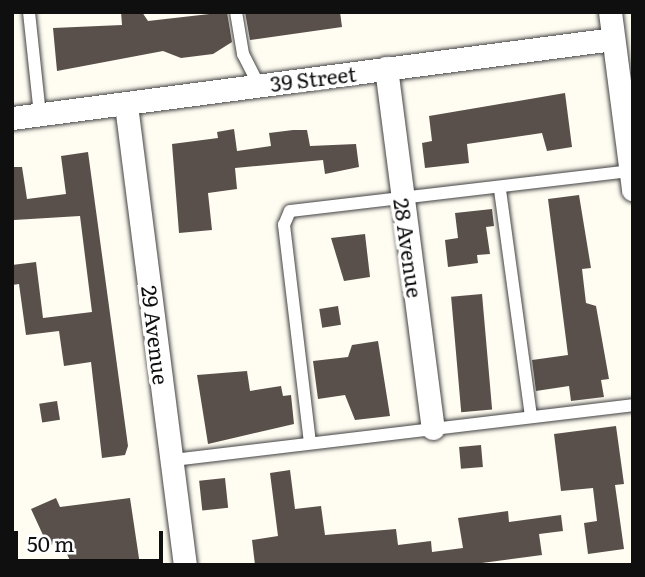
<!DOCTYPE html>
<html>
<head>
<meta charset="utf-8">
<style>
  body { margin:0 }
  #map { position:relative; width:645px; height:577px; overflow:hidden; background:#fffcf2; font-family:Literata,serif }
  div>[style] { position:absolute }
  [style*='--x'] { left:calc(var(--x)*1px); top:calc(var(--y)*1px); width:calc(var(--w)*1px); rotate:calc(var(--a)*1deg) }
  .building>* { inset:0; background:#59504b; transform-origin:0 0 }
  .roads { filter:drop-shadow(0 0 2px #424242) drop-shadow(0 0 2px #424242) }
  .service>* { height:12px; margin:-6px; padding:0 6px; transform-origin:6px; border-radius:6px; background:#fff }
  .minor>* { height:23px; margin:-11.5px; padding:0 11.5px; transform-origin:11.5px; border-radius:11.5px; background:#fff }
  span { translate:-50% -50%; white-space:nowrap; text-align:center; line-height:1.15; -webkit-text-stroke:7px #fff; paint-order:stroke }
  .street-label { font-size:21px; color:#0f0f0f }
  .frame { position:absolute; inset:0; border:14px solid #0f0f0f; pointer-events:none }
  .scale { position:absolute; left:14px; top:531px; width:149px; height:32px; box-sizing:border-box; border:4px solid #0f0f0f; border-top:0; padding-left:9px; font-size:21px; line-height:24px; white-space:nowrap; color:#0f0f0f; -webkit-text-stroke:5px #fff; paint-order:stroke }
</style>
</head>
<body>
<div id="map">
  <div class="building">
    <div style="clip-path:polygon(121px 12px,142px 12px,148px 21px,227px 12px,232px 42px,213px 54px,181px 58px,163px 51px,57px 71px,53px 28px,122px 25px)"></div>
    <div style="clip-path:polygon(245px 12px,340px 12px,342px 27px,250px 40px)"></div>
    <div style="clip-path:polygon(565px 93px,572px 147px,547px 151px,542px 133px,467px 144px,469px 163px,425px 168px,422px 143px,432px 141px,429px 116px)"></div>
    <div style="clip-path:polygon(234px 129px,237px 151px,271px 146px,269px 133px,293px 130px,307px 130px,310px 146px,356px 144px,359px 167px,325px 174px,323px 160px,235px 168px,237px 189px,208px 193px,212px 230px,179px 233px,172px 144px,218px 138px,217px 132px)"></div>
    <div style="clip-path:polygon(88px 152px,128px 446px,125px 455px,102px 458px,91px 362px,64px 366px,59px 331px,26px 335px,19px 284px,12px 285px,12px 265px,36px 262px,43px 318px,92px 312px,80px 216px,14px 220px,12px 207px,12px 167px,22px 167px,27px 199px,66px 194px,61px 156px)"></div>
    <div style="clip-path:polygon(579px 195px,591px 268px,582px 269px,586px 303px,596px 306px,609px 379px,601px 380px,604px 397px,571px 401px,569px 386px,536px 391px,532px 360px,568px 355px,548px 199px)"></div>
    <div style="clip-path:polygon(492px 209px,494px 226px,486px 227px,490px 254px,477px 255px,478px 263px,448px 267px,445px 240px,458px 238px,455px 213px)"></div>
    <div style="clip-path:polygon(365px 234px,370px 277px,344px 281px,331px 238px)"></div>
    <div style="left:482px;top:294px;width:116px;height:31px;rotate:85deg"></div>
    <div style="left:338px;top:306px;width:19px;height:19px;rotate:81deg"></div>
    <div style="clip-path:polygon(378px 341px,390px 416px,355px 420px,345px 395px,318px 399px,313px 361px,348px 357px,352px 345px)"></div>
    <div style="clip-path:polygon(247px 371px,250px 391px,281px 386px,283px 396px,291px 395px,294px 424px,208px 444px,197px 375px)"></div>
    <div style="left:57px;top:401px;width:19px;height:18px;rotate:81deg"></div>
    <div style="clip-path:polygon(616px 426px,624px 484px,615px 485px,624px 549px,588px 554px,584px 523px,597px 521px,593px 488px,561px 491px,554px 434px)"></div>
    <div style="left:481px;top:445px;width:22px;height:22px;rotate:85deg"></div>
    <div style="clip-path:polygon(290px 470px,295px 509px,321px 506px,325px 535px,396px 529px,398px 545px,431px 541px,432px 552px,463px 548px,458px 518px,508px 511px,509px 522px,561px 515px,563px 531px,539px 534px,542px 555px,467px 565px,255px 565px,252px 540px,278px 536px,270px 473px)"></div>
    <div style="left:225px;top:478px;width:30px;height:26px;rotate:84deg"></div>
    <div style="clip-path:polygon(56px 498px,60px 507px,130px 498px,140px 565px,117px 560px,72px 565px,61px 541px,48px 546px,31px 509px)"></div>
  </div>
  <div class="roads">
    <div class="service">
      <div style="--x:29;--y:12;--w:104;--a:83.9"></div>
      <div style="--x:236;--y:12;--w:43;--a:80.5"></div>
      <div style="--x:243;--y:54;--w:35;--a:63"></div>
      <div style="--x:500;--y:190;--w:229;--a:82.2"></div>
      <div style="--x:310;--y:443;--w:220;--a:-96.8"></div>
      <div style="--x:284;--y:225;--w:15;--a:-67"></div>
      <div style="--x:290;--y:211;--w:342;--a:-6.7"></div>
      <div style="--x:173;--y:460;--w:463;--a:-6.8"></div>
    </div>
    <div class="minor">
      <div style="--x:610;--y:12;--w:179;--a:82.6"></div>
      <div style="--x:386;--y:68;--w:363;--a:82.6"></div>
      <div style="--x:126;--y:105;--w:464;--a:82.7"></div>
      <div style="--x:12;--y:118;--w:606;--a:-7.49"></div>
    </div>
  </div>
  <div class="street-label">
    <span style="left:313px;top:78px;rotate:-7deg">39 Street</span>
    <span style="left:409px;top:248px;rotate:82deg">28 Avenue</span>
    <span style="left:156px;top:335px;rotate:83deg">29 Avenue</span>
  </div>
  <div class="frame"></div>
  <div class="scale">50 m</div>
</div>
</body>
</html>
